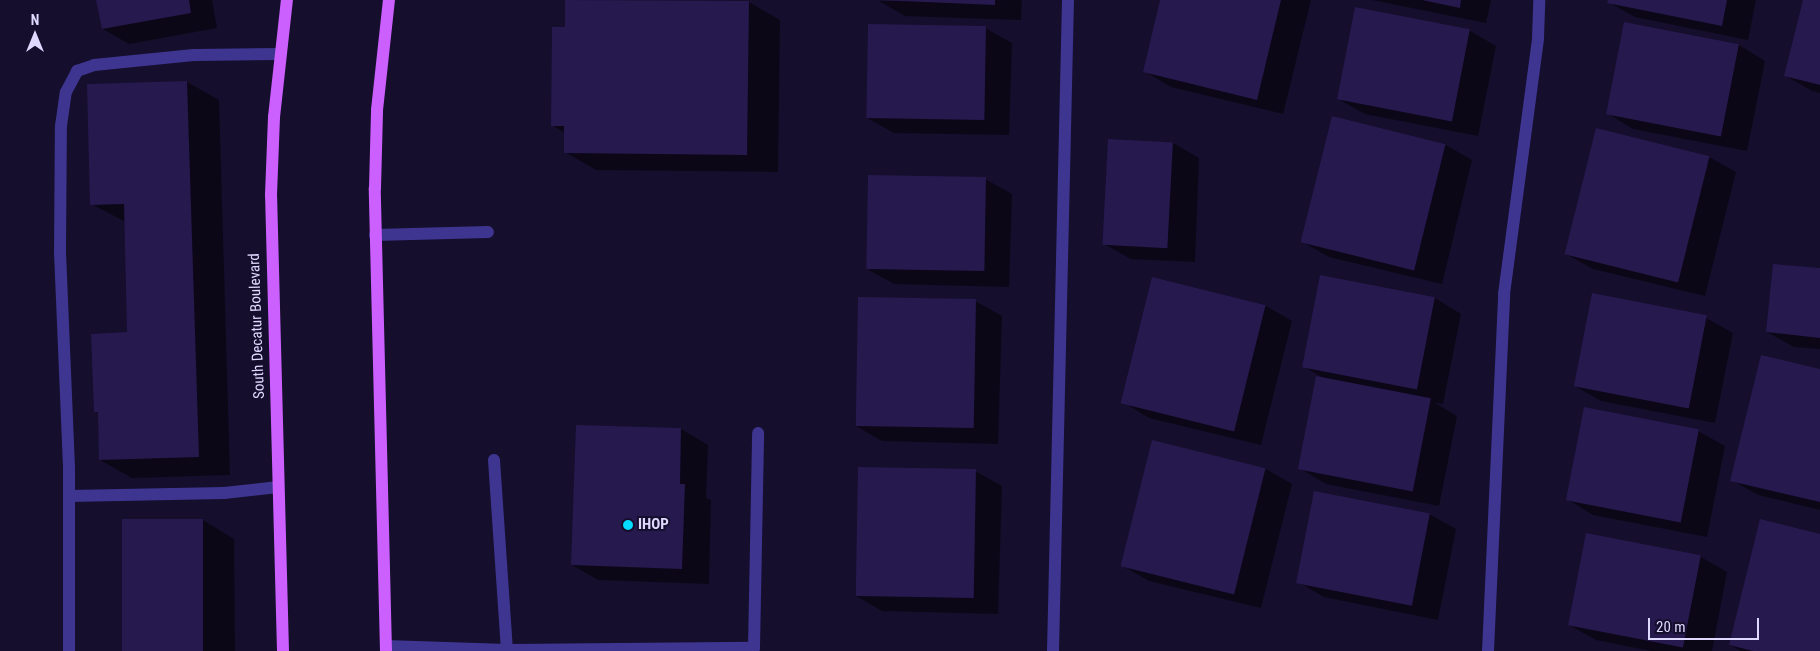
<!DOCTYPE html>
<html>
<head>
<meta charset="utf-8">
<style>
  body { margin:0 }
  #map { position:relative; width:1820px; height:651px; overflow:hidden; background:#150e2c; font-family:"Roboto Condensed",sans-serif }
  div>[style] { position:absolute }
  [style*='--x'] { left:calc(var(--x)*1px); top:calc(var(--y)*1px); width:calc(var(--w)*1px); rotate:calc(var(--a)*1deg) }
  .shadow>* { inset:0; background:#0007 }
  .building>* { inset:0; background:#26194e; transform-origin:0 0 }
  .lane>* { height:12px; margin:-6px; padding:0 6px; transform-origin:6px; border-radius:6px; background:#3d358f }
  .primary>* { height:12px; margin:-6px; padding:0 6px; transform-origin:6px; border-radius:6px; background:#cb60ff }
  .dots>* { width:14px; height:14px; translate:-50% -50%; box-sizing:border-box; border:2px solid #150e2c; border-radius:50% }
  span { translate:-50% -50%; white-space:nowrap; text-align:center; line-height:1.15; -webkit-text-stroke:4px #150e2c; paint-order:stroke }
  .street-label { font-size:15px; color:#dfd9ff }
  .poi-label { font-size:15px; color:#dfd9ff; font-weight:700 }
  .left { translate:0 -50%; text-align:left }
  .north { position:absolute; left:10px; top:10px; width:50px; height:50px; -webkit-text-stroke:4px #150e2c; paint-order:stroke; rotate:0deg; font-size:14px; font-weight:700; line-height:20px; text-align:center; color:#dfd9ff }
  .north::after { content:''; display:block; margin:auto; width:18px; height:22px; background:#dfd9ff; clip-path:polygon(50% 0,100% 100%,50% 72%,0 100%) }
  .scale { position:absolute; left:1648px; top:618px; width:111px; height:22px; box-sizing:border-box; border:2px solid #dfd9ff; border-top:0; padding-left:6px; font-size:15px; line-height:18px; white-space:nowrap; color:#dfd9ff; -webkit-text-stroke:4px #150e2c; paint-order:stroke }
</style>
</head>
<body>
<div id="map">
  <div class="shadow">
    <div style="clip-path:polygon(98px 0,212px 0,217px 28px,129px 44px,103px 29px)"></div>
    <div style="clip-path:polygon(1022px 0,1021px 20px,905px 16px,879px 1px)"></div>
    <div style="clip-path:polygon(1162px 0,1311px 0,1283px 114px,1171px 87px,1144px 71px)"></div>
    <div style="clip-path:polygon(1372px 0,1491px 0,1486px 23px)"></div>
    <div style="clip-path:polygon(1609px 0,1756px 0,1748px 40px,1635px 17px,1608px 2px)"></div>
    <div style="clip-path:polygon(1804px 0,1820px 0,1820px 93px,1812px 91px,1786px 76px)"></div>
    <div style="clip-path:polygon(749px 2px,780px 20px,778px 172px,596px 170px,565px 152px,565px 133px,552px 125px,566px 28px)"></div>
    <div style="clip-path:polygon(1356px 9px,1470px 31px,1496px 46px,1478px 136px,1365px 114px,1338px 99px)"></div>
    <div style="clip-path:polygon(985px 28px,1012px 43px,1009px 135px,894px 133px,867px 118px)"></div>
    <div style="clip-path:polygon(1739px 45px,1765px 61px,1747px 151px,1633px 129px,1607px 113px)"></div>
    <div style="clip-path:polygon(187px 82px,219px 100px,230px 475px,132px 478px,100px 460px,99px 414px,95px 411px,129px 334px,126px 222px,91px 204px,88px 85px)"></div>
    <div style="clip-path:polygon(1109px 141px,1173px 143px,1199px 158px,1195px 262px,1131px 259px,1104px 244px)"></div>
    <div style="clip-path:polygon(1446px 145px,1472px 160px,1442px 284px,1329px 257px,1303px 242px)"></div>
    <div style="clip-path:polygon(1709px 157px,1736px 172px,1705px 296px,1593px 269px,1566px 254px)"></div>
    <div style="clip-path:polygon(985px 179px,1012px 194px,1009px 287px,894px 284px,867px 269px)"></div>
    <div style="clip-path:polygon(1820px 270px,1820px 349px,1794px 347px,1767px 332px)"></div>
    <div style="clip-path:polygon(1435px 298px,1461px 314px,1443px 404px,1435px 403px,1457px 416px,1439px 506px,1326px 484px,1299px 468px,1325px 379px,1303px 366px)"></div>
    <div style="clip-path:polygon(975px 301px,1002px 316px,998px 444px,882px 441px,856px 426px)"></div>
    <div style="clip-path:polygon(1266px 306px,1292px 321px,1261px 445px,1149px 418px,1123px 402px)"></div>
    <div style="clip-path:polygon(1706px 318px,1733px 333px,1715px 423px,1601px 401px,1575px 386px)"></div>
    <div style="clip-path:polygon(1820px 370px,1820px 510px,1758px 495px,1732px 480px)"></div>
    <div style="clip-path:polygon(577px 426px,681px 429px,708px 445px,706px 498px,711px 500px,709px 584px,598px 580px,572px 565px)"></div>
    <div style="clip-path:polygon(1698px 431px,1725px 446px,1707px 537px,1593px 515px,1567px 499px)"></div>
    <div style="clip-path:polygon(1266px 469px,1292px 484px,1261px 608px,1149px 581px,1123px 566px)"></div>
    <div style="clip-path:polygon(975px 471px,1002px 486px,998px 614px,882px 611px,856px 596px)"></div>
    <div style="clip-path:polygon(1429px 514px,1456px 529px,1438px 620px,1324px 597px,1298px 582px)"></div>
    <div style="clip-path:polygon(203px 520px,234px 539px,235px 651px,124px 651px)"></div>
    <div style="clip-path:polygon(1587px 535px,1701px 557px,1727px 572px,1712px 651px,1651px 651px,1596px 640px,1569px 625px)"></div>
    <div style="clip-path:polygon(1820px 535px,1820px 651px,1741px 651px,1730px 645px)"></div>
  </div>
  <div class="building">
    <div style="clip-path:polygon(96px 0,189px 0,191px 13px,102px 29px)"></div>
    <div style="clip-path:polygon(565px 0,749px 1px,747px 155px,564px 153px,564px 126px,551px 126px,552px 27px,565px 27px)"></div>
    <div style="clip-path:polygon(878px 0,995px 0,995px 5px)"></div>
    <div style="clip-path:polygon(1160px 0,1281px 0,1257px 100px,1143px 72px)"></div>
    <div style="clip-path:polygon(1422px 0,1461px 0,1460px 8px)"></div>
    <div style="clip-path:polygon(1608px 0,1727px 0,1722px 26px,1607px 3px)"></div>
    <div style="clip-path:polygon(1803px 0,1820px 0,1820px 85px,1784px 76px)"></div>
    <div style="left:1355px;top:7px;width:117px;height:94px;rotate:11deg"></div>
    <div style="left:1624px;top:22px;width:117px;height:94px;rotate:11deg"></div>
    <div style="left:868px;top:24px;width:118px;height:94px;rotate:1deg"></div>
    <div style="clip-path:polygon(187px 81px,199px 457px,99px 460px,98px 412px,94px 412px,91px 334px,127px 332px,124px 204px,90px 205px,87px 84px)"></div>
    <div style="left:1332px;top:116px;width:117px;height:130px;rotate:14deg"></div>
    <div style="left:1596px;top:128px;width:117px;height:130px;rotate:14deg"></div>
    <div style="left:1108px;top:139px;width:65px;height:106px;rotate:3deg"></div>
    <div style="left:868px;top:175px;width:118px;height:94px;rotate:1deg"></div>
    <div style="clip-path:polygon(1773px 264px,1820px 268px,1820px 338px,1766px 332px)"></div>
    <div style="left:1320px;top:275px;width:117px;height:94px;rotate:11deg"></div>
    <div style="left:1152px;top:277px;width:117px;height:130px;rotate:14deg"></div>
    <div style="left:1592px;top:293px;width:117px;height:95px;rotate:11deg"></div>
    <div style="left:858px;top:297px;width:118px;height:129px;rotate:1deg"></div>
    <div style="clip-path:polygon(1761px 355px,1820px 369px,1820px 502px,1730px 481px)"></div>
    <div style="left:1316px;top:376px;width:117px;height:95px;rotate:11deg"></div>
    <div style="left:1584px;top:407px;width:117px;height:95px;rotate:11deg"></div>
    <div style="clip-path:polygon(576px 425px,681px 428px,680px 484px,685px 484px,682px 569px,571px 565px)"></div>
    <div style="left:1152px;top:440px;width:117px;height:130px;rotate:14deg"></div>
    <div style="left:858px;top:467px;width:118px;height:129px;rotate:1deg"></div>
    <div style="left:1314px;top:491px;width:118px;height:94px;rotate:11deg"></div>
    <div style="left:203px;top:519px;width:132px;height:81px;rotate:90deg"></div>
    <div style="clip-path:polygon(1760px 519px,1820px 534px,1820px 651px,1753px 651px,1729px 645px)"></div>
    <div style="left:1586px;top:533px;width:117px;height:94px;rotate:11deg"></div>
  </div>
  <div class="lane">
    <div style="--x:375;--y:235;--w:113;--a:-1.5"></div>
    <div style="--x:494;--y:460;--w:191;--a:86.1"></div>
    <div style="--x:69;--y:496;--w:155;--a:-1.1"></div>
    <div style="--x:224;--y:493;--w:54;--a:-6.3"></div>
    <div style="--x:386;--y:646;--w:121;--a:1.9"></div>
    <div style="--x:507;--y:650;--w:247;--a:-0.5"></div>
    <div style="--x:754;--y:648;--w:215;--a:-88.9"></div>
    <div style="--x:69;--y:651;--w:184;--a:-90"></div>
    <div style="--x:69;--y:467;--w:213;--a:-92.4"></div>
    <div style="--x:60;--y:254;--w:128;--a:-89.6"></div>
    <div style="--x:61;--y:126;--w:34;--a:-82"></div>
    <div style="--x:66;--y:92;--w:24;--a:-62"></div>
    <div style="--x:77;--y:71;--w:18;--a:-19"></div>
    <div style="--x:94;--y:65;--w:100;--a:-5.7"></div>
    <div style="--x:194;--y:55;--w:86;--a:-0.7"></div>
    <div style="--x:1053;--y:651;--w:651;--a:-88.68"></div>
    <div style="--x:1488;--y:651;--w:357;--a:-87.4"></div>
    <div style="--x:1504;--y:294;--w:258;--a:-82.4"></div>
    <div style="--x:1538;--y:38;--w:38;--a:-88"></div>
  </div>
  <div class="primary">
    <div style="--x:283;--y:651;--w:456;--a:-91.5"></div>
    <div style="--x:271;--y:195;--w:78;--a:-87.8"></div>
    <div style="--x:274;--y:117;--w:118;--a:-83.7"></div>
    <div style="--x:386;--y:651;--w:463;--a:-91.4"></div>
    <div style="--x:375;--y:188;--w:78;--a:-88.5"></div>
    <div style="--x:377;--y:110;--w:111;--a:-83.8"></div>
  </div>
  <div class="dots">
    <div style="left:628px;top:525px;background:#05dbff"></div>
  </div>
  <div class="street-label">
    <span style="left:257px;top:326px;rotate:-92deg">South Decatur Boulevard</span>
  </div>
  <div class="poi-label">
    <span class="left" style="left:638px;top:525px">IHOP</span>
  </div>
  <div class="north">N</div>
  <div class="scale">20 m</div>
</div>
</body>
</html>
